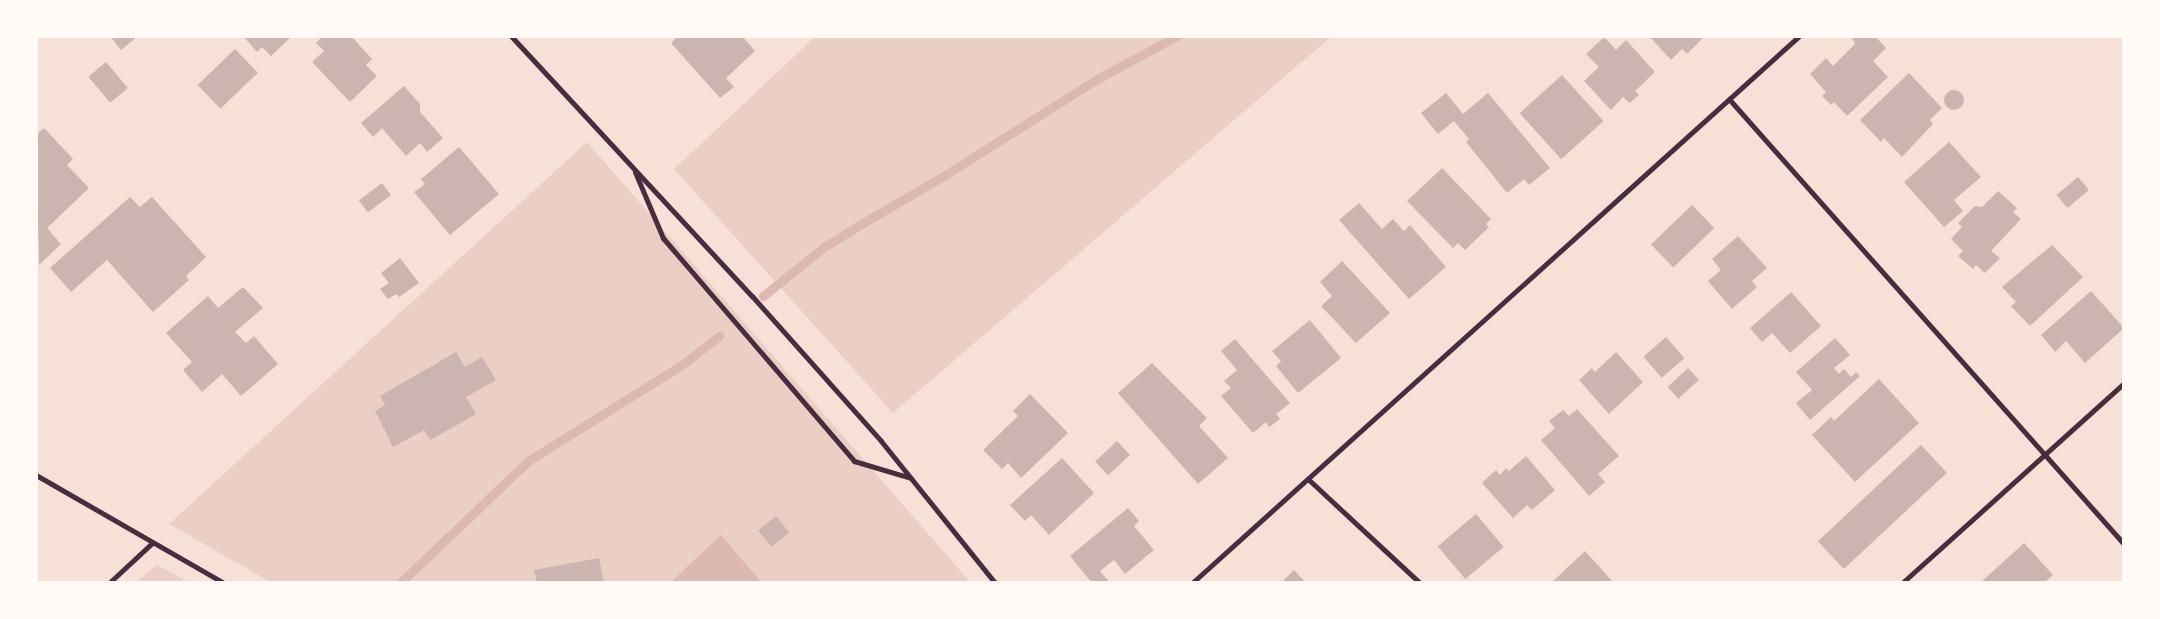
<!DOCTYPE html>
<html>
<head>
<meta charset="utf-8">
<style>
  body { margin:0 }
  #map { position:relative; width:2160px; height:619px; overflow:hidden; background:#f7e1d7; font-family:"Public Sans",sans-serif }
  div>[style] { position:absolute }
  [style*='--x'] { left:calc(var(--x)*1px); top:calc(var(--y)*1px); width:calc(var(--w)*1px); rotate:calc(var(--a)*1deg) }
  .green>* { inset:0; background:#ebcfc5 }
  .water>* { inset:0; background:#dcb8b0 }
  .stream>* { height:9px; margin:-4.5px; padding:0 4.5px; transform-origin:4.5px; border-radius:4.5px; background:#dcb8b0 }
  .building>* { inset:0; background:#ccb4b1; transform-origin:0 0 }
  .round { border-radius:50% }
  .minor>* { height:5px; margin:-2.5px; padding:0 2.5px; transform-origin:2.5px; border-radius:2.5px; background:#4a2c40 }
  span { translate:-50% -50%; white-space:nowrap; text-align:center; line-height:1.15; -webkit-text-stroke:5px #fffaf5; paint-order:stroke }
  .frame { position:absolute; inset:0; border:38px solid #fffaf5; pointer-events:none }
</style>
</head>
<body>
<div id="map">
  <div class="green">
    <div style="clip-path:polygon(816px 36px,1332px 36px,893px 413px,674px 169px)"></div>
    <div style="clip-path:polygon(587px 142px,971px 583px,272px 583px,169px 524px)"></div>
    <div style="clip-path:polygon(157px 565px,190px 583px,135px 583px)"></div>
  </div>
  <div class="water">
    <div style="clip-path:polygon(721px 535px,762px 583px,670px 583px)"></div>
  </div>
  <div class="stream">
    <div style="--x:763;--y:296;--w:78;--a:-38.8"></div>
    <div style="--x:824;--y:247;--w:46;--a:-31.6"></div>
    <div style="--x:863;--y:223;--w:91;--a:-30.2"></div>
    <div style="--x:942;--y:177;--w:183;--a:-32.3"></div>
    <div style="--x:1097;--y:79;--w:91;--a:-28.3"></div>
    <div style="--x:400;--y:583;--w:177;--a:-43.6"></div>
    <div style="--x:528;--y:461;--w:183;--a:-32"></div>
    <div style="--x:683;--y:364;--w:46;--a:-37.9"></div>
  </div>
  <div class="building">
    <div style="clip-path:polygon(110px 36px,138px 36px,121px 50px)"></div>
    <div style="clip-path:polygon(243px 36px,292px 36px,271px 56px,262px 47px,257px 52px)"></div>
    <div style="clip-path:polygon(323px 36px,351px 36px,372px 59px,366px 65px,377px 76px,350px 102px,312px 62px,324px 51px,316px 43px)"></div>
    <div style="clip-path:polygon(678px 36px,742px 36px,755px 51px,726px 78px,734px 87px,720px 98px,671px 43px)"></div>
    <div style="clip-path:polygon(1649px 36px,1705px 36px,1687px 54px,1682px 49px,1671px 60px)"></div>
    <div style="clip-path:polygon(1851px 36px,1875px 36px,1886px 48px,1873px 61px,1888px 77px,1847px 116px,1834px 102px,1831px 105px,1822px 96px,1826px 92px,1810px 74px,1826px 58px,1833px 66px,1855px 44px)"></div>
    <div style="clip-path:polygon(1604px 37px,1616px 50px,1626px 40px,1655px 72px,1635px 91px,1639px 95px,1630px 103px,1623px 97px,1611px 110px,1584px 81px,1599px 67px,1586px 54px)"></div>
    <div style="left:235px;top:49px;width:33px;height:52px;rotate:46deg"></div>
    <div style="left:106px;top:62px;width:34px;height:23px;rotate:50deg"></div>
    <div style="clip-path:polygon(1909px 73px,1942px 108px,1930px 120px,1933px 124px,1902px 157px,1884px 138px,1881px 142px,1860px 120px)"></div>
    <div style="left:1562px;top:75px;width:62px;height:57px;rotate:48deg"></div>
    <div style="clip-path:polygon(404px 86px,420px 104px,420px 112px,443px 138px,427px 152px,420px 143px,406px 156px,382px 128px,373px 137px,361px 123px)"></div>
    <div class="round" style="left:1944px;top:90px;width:20px;height:20px"></div>
    <div style="clip-path:polygon(1446px 93px,1463px 114px,1488px 93px,1550px 168px,1529px 185px,1524px 179px,1507px 193px,1466px 142px,1469px 139px,1454px 121px,1438px 134px,1421px 113px)"></div>
    <div style="clip-path:polygon(44px 128px,73px 159px,67px 165px,89px 188px,47px 228px,61px 244px,39px 265px,36px 135px)"></div>
    <div style="clip-path:polygon(1949px 142px,1981px 177px,1954px 200px,1963px 211px,1944px 227px,1904px 182px)"></div>
    <div style="clip-path:polygon(459px 147px,499px 194px,450px 235px,414px 192px,425px 184px,421px 179px)"></div>
    <div style="clip-path:polygon(1442px 168px,1491px 219px,1486px 224px,1489px 227px,1465px 250px,1458px 243px,1453px 248px,1407px 201px)"></div>
    <div style="left:2078px;top:177px;width:17px;height:28px;rotate:50deg"></div>
    <div style="left:382px;top:183px;width:15px;height:29px;rotate:53deg"></div>
    <div style="clip-path:polygon(1998px 191px,2017px 208px,2013px 212px,2021px 219px,1991px 251px,2000px 258px,1985px 273px,1976px 265px,1973px 269px,1958px 256px,1963px 251px,1951px 239px,1962px 227px,1958px 223px,1975px 206px,1982px 207px)"></div>
    <div style="clip-path:polygon(130px 197px,140px 207px,152px 197px,206px 257px,186px 276px,189px 280px,153px 312px,107px 260px,71px 292px,50px 268px)"></div>
    <div style="clip-path:polygon(1359px 203px,1382px 229px,1393px 219px,1404px 231px,1410px 225px,1446px 267px,1409px 299px,1339px 220px)"></div>
    <div style="left:1692px;top:205px;width:32px;height:57px;rotate:46deg"></div>
    <div style="clip-path:polygon(1738px 236px,1767px 268px,1752px 281px,1757px 287px,1732px 309px,1708px 281px,1721px 270px,1712px 259px)"></div>
    <div style="clip-path:polygon(2052px 245px,2083px 277px,2030px 326px,2011px 306px,2016px 302px,2002px 287px)"></div>
    <div style="clip-path:polygon(400px 258px,419px 283px,399px 297px,396px 294px,388px 299px,380px 289px,389px 283px,381px 273px)"></div>
    <div style="clip-path:polygon(1342px 261px,1390px 313px,1356px 343px,1321px 306px,1332px 296px,1320px 282px)"></div>
    <div style="clip-path:polygon(243px 287px,263px 308px,235px 332px,246px 343px,254px 336px,278px 364px,241px 396px,222px 374px,202px 392px,183px 370px,192px 362px,166px 333px,208px 296px,218px 308px)"></div>
    <div style="clip-path:polygon(2091px 291px,2124px 328px,2085px 363px,2066px 341px,2055px 352px,2041px 335px)"></div>
    <div style="clip-path:polygon(1791px 292px,1821px 326px,1790px 353px,1772px 333px,1762px 342px,1750px 328px)"></div>
    <div style="clip-path:polygon(1310px 320px,1341px 358px,1298px 393px,1276px 366px,1281px 361px,1272px 351px)"></div>
    <div style="left:1666px;top:337px;width:28px;height:30px;rotate:49deg"></div>
    <div style="clip-path:polygon(1835px 338px,1850px 355px,1834px 368px,1839px 374px,1844px 369px,1851px 377px,1856px 372px,1860px 376px,1810px 420px,1796px 403px,1812px 390px,1796px 372px)"></div>
    <div style="clip-path:polygon(1235px 339px,1290px 403px,1276px 414px,1280px 419px,1269px 427px,1266px 422px,1253px 433px,1221px 396px,1231px 388px,1224px 381px,1237px 370px,1221px 351px)"></div>
    <div style="clip-path:polygon(456px 352px,465px 367px,482px 357px,496px 380px,466px 397px,476px 414px,430px 440px,424px 430px,393px 447px,375px 411px,385px 405px,380px 396px)"></div>
    <div style="clip-path:polygon(1616px 352px,1643px 382px,1609px 414px,1579px 380px,1592px 368px,1595px 372px)"></div>
    <div style="clip-path:polygon(1152px 363px,1207px 418px,1199px 426px,1228px 458px,1198px 484px,1118px 393px)"></div>
    <div style="left:1688px;top:368px;width:16px;height:28px;rotate:47deg"></div>
    <div style="clip-path:polygon(1879px 379px,1919px 423px,1855px 482px,1812px 435px,1831px 417px,1834px 421px)"></div>
    <div style="clip-path:polygon(1030px 394px,1068px 433px,1021px 478px,1008px 463px,1002px 469px,983px 450px,1018px 416px,1013px 411px)"></div>
    <div style="clip-path:polygon(1577px 409px,1619px 456px,1598px 474px,1605px 482px,1589px 496px,1541px 440px,1555px 428px,1549px 421px,1563px 410px,1569px 416px)"></div>
    <div style="left:1117px;top:441px;width:19px;height:30px;rotate:47deg"></div>
    <div style="left:1921px;top:445px;width:38px;height:141px;rotate:47deg"></div>
    <div style="clip-path:polygon(1526px 456px,1555px 490px,1532px 510px,1527px 505px,1513px 518px,1482px 483px,1496px 470px,1500px 475px,1506px 468px,1509px 471px)"></div>
    <div style="clip-path:polygon(1062px 458px,1094px 493px,1049px 535px,1031px 515px,1025px 521px,1010px 505px)"></div>
    <div style="clip-path:polygon(1128px 508px,1139px 521px,1134px 526px,1154px 550px,1125px 574px,1114px 560px,1100px 571px,1110px 583px,1092px 583px,1070px 556px)"></div>
    <div style="left:1476px;top:514px;width:43px;height:50px;rotate:50deg"></div>
    <div style="left:776px;top:516px;width:21px;height:23px;rotate:51deg"></div>
    <div style="clip-path:polygon(2024px 543px,2053px 575px,2044px 583px,1980px 583px)"></div>
    <div style="clip-path:polygon(1585px 551px,1614px 583px,1551px 583px)"></div>
    <div style="clip-path:polygon(599px 558px,604px 583px,537px 583px,534px 570px)"></div>
    <div style="clip-path:polygon(1294px 570px,1306px 583px,1281px 583px)"></div>
  </div>
  <div class="minor">
    <div style="--x:511;--y:36;--w:355;--a:47.2"></div>
    <div style="--x:752;--y:296;--w:194;--a:48.3"></div>
    <div style="--x:881;--y:441;--w:182;--a:51.2"></div>
    <div style="--x:1729;--y:99;--w:595;--a:48.41"></div>
    <div style="--x:635;--y:172;--w:72;--a:67"></div>
    <div style="--x:663;--y:238;--w:294;--a:49.4"></div>
    <div style="--x:854;--y:461;--w:59;--a:16.6"></div>
    <div style="--x:36;--y:475;--w:217;--a:29.9"></div>
    <div style="--x:1308;--y:479;--w:153;--a:42.9"></div>
    <div style="--x:109;--y:583;--w:59;--a:-42.9"></div>
    <div style="--x:1192;--y:583;--w:817;--a:-42.02"></div>
    <div style="--x:1902;--y:583;--w:299;--a:-42"></div>
  </div>
  <div class="frame"></div>
</div>
</body>
</html>
